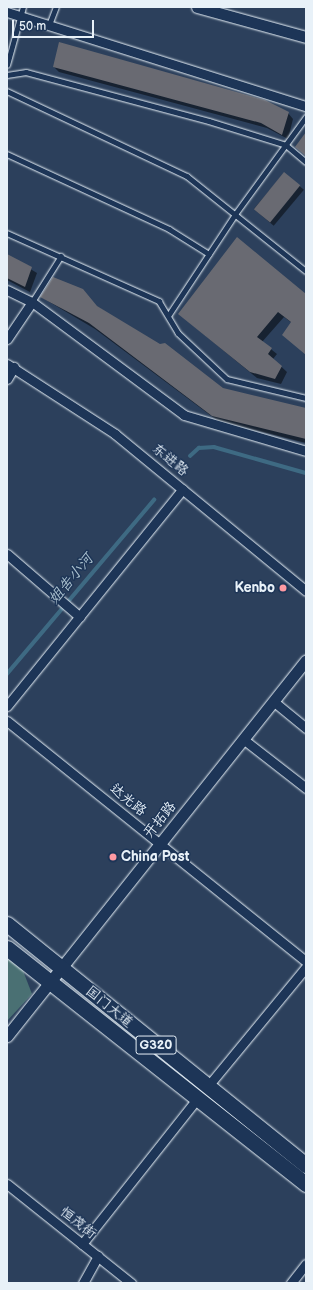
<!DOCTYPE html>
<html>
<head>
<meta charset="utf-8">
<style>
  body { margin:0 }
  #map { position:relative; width:313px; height:1290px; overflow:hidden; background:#2c405c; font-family:"Balsamiq Sans","LXGW WenKai TC",sans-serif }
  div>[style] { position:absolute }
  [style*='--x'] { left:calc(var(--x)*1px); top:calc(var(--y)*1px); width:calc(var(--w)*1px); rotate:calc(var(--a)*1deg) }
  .green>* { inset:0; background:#4a7073 }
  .shadow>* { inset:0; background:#0007; transform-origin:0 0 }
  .stream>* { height:3.5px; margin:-1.75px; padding:0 1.75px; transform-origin:1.75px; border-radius:1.75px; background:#3e6a83 }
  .building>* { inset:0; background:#696a72; transform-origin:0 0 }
  .roads { filter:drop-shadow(0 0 1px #e8f1f8) drop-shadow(0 0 1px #e8f1f8) }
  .service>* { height:4.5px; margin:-2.25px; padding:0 2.25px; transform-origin:2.25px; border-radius:2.25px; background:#1d3557 }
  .minor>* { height:9px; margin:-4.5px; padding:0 4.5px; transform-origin:4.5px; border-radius:4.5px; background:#1d3557 }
  .tertiary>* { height:11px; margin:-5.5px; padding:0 5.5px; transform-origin:5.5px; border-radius:5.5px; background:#1d3557 }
  .trunk>* { height:15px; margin:-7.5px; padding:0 7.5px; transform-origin:7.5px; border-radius:7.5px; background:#1d3557 }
  .dots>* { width:11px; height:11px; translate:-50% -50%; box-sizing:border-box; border:2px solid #1d3557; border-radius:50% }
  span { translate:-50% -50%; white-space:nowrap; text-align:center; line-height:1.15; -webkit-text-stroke:3px #1d3557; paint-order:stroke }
  .shield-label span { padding:1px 3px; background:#1d3557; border:1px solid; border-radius:3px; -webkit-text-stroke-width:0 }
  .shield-label { font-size:13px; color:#e8f1f8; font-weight:700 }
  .street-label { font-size:14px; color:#e8f1f8 }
  .poi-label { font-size:14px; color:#e8f1f8; font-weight:700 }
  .right { translate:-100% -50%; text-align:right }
  .left { translate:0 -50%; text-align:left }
  .water-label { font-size:15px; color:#acc2cf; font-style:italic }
  .frame { position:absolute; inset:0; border:8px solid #e8f1f8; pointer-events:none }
  .scale { position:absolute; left:12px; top:20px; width:82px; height:18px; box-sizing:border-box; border:2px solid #e8f1f8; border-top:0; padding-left:5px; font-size:12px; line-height:14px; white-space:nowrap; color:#e8f1f8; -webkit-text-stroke:3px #1d3557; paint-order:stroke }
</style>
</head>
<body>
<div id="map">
  <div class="green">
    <div style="clip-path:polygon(7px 954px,20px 963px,32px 994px,7px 1021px)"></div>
  </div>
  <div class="shadow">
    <div style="clip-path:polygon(54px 67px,288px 113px,293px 119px,288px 139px,267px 128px,59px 72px)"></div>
    <div style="left:284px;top:173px;width:26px;height:47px;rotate:40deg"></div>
    <div style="clip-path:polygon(7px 255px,37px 273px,30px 292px,7px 280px)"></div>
    <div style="clip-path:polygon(306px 295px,306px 355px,292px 323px,284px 317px,262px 342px,277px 354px,273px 359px,287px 372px,281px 384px,257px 378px,179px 314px)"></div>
    <div style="clip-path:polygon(41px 297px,98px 307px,223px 389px,306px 409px,306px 443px,218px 421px,95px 329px)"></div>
  </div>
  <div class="stream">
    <div style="--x:190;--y:456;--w:12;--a:-42"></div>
    <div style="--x:199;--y:448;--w:15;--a:-4"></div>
    <div style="--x:214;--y:447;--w:96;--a:15.8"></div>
    <div style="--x:7;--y:674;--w:228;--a:-49.8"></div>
  </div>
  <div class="building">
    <div style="clip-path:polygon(59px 42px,265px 100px,289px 112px,282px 135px,261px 123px,53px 67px)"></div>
    <div style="clip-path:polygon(306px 132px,306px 156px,295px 147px)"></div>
    <div style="left:284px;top:172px;width:21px;height:48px;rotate:39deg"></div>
    <div style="clip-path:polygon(237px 237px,306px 294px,306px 355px,282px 335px,291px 322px,278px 312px,257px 337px,272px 348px,268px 354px,282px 366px,275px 379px,250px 372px,178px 314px)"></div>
    <div style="clip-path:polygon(7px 254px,32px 267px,25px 287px,7px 278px)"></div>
    <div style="clip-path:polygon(53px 277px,83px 289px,97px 306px,160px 344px,165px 343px,223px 388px,306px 408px,306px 439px,212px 416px,89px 323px,40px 297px)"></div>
  </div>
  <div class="roads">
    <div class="service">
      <div style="--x:49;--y:25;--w:19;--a:-69"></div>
      <div style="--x:7;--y:65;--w:60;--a:-74.6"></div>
      <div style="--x:7;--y:75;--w:19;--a:-9"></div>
      <div style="--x:26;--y:72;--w:189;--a:15"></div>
      <div style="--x:209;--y:121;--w:81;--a:17.3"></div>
      <div style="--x:286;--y:145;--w:26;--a:40"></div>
      <div style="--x:7;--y:91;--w:199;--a:25.3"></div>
      <div style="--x:187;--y:176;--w:152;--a:38.6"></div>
      <div style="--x:7;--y:154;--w:179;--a:24.8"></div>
      <div style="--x:169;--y:229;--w:47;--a:32"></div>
      <div style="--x:7;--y:233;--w:167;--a:24.1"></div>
      <div style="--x:159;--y:301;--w:37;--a:59"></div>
      <div style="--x:178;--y:333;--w:67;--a:43.2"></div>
      <div style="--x:227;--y:379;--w:81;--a:13.5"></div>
      <div style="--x:32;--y:302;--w:54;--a:-57.8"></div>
      <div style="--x:168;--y:316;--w:123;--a:-56.6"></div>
      <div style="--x:236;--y:213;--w:119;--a:-53.9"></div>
    </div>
    <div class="minor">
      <div style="--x:7;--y:12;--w:313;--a:17.5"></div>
      <div style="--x:7;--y:290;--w:28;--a:26"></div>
      <div style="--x:32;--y:302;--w:189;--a:36.6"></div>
      <div style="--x:184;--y:415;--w:127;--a:16.4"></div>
      <div style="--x:7;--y:339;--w:45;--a:-56"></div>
      <div style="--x:7;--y:364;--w:129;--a:32.9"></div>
      <div style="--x:115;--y:434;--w:247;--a:39.4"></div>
      <div style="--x:7;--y:379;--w:14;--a:-60"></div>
      <div style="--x:7;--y:554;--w:96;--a:40.8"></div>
      <div style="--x:273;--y:701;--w:43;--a:39.3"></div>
      <div style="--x:7;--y:706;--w:279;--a:-51"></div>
      <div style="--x:7;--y:721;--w:383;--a:38.8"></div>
      <div style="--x:243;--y:739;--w:80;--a:37.9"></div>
      <div style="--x:208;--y:1086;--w:154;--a:-50.5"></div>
      <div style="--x:7;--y:1184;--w:159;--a:38.6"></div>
      <div style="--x:82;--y:1244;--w:185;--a:-51.6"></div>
      <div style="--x:83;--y:1283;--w:31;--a:-61"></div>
      <div style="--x:291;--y:1283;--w:24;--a:-52"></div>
    </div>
    <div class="tertiary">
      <div style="--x:197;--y:7;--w:113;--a:15.4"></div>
      <div style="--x:7;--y:1036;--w:480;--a:-51.5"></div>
    </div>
    <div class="trunk">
      <div style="--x:7;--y:924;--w:384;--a:38.9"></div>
      <div style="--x:7;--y:948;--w:381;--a:38.3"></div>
    </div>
  </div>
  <div class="dots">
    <div style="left:283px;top:588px;background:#ff9aa2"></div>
    <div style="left:113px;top:857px;background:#ff9aa2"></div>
  </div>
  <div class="shield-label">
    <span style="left:156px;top:1045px">G320</span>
  </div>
  <div class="street-label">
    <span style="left:170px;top:460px;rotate:39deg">东进路</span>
    <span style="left:128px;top:800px;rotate:39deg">达光路</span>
    <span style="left:160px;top:820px;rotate:-51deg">开拓路</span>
    <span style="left:109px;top:1007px;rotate:39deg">国门大道</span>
    <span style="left:78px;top:1223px;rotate:38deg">恒茂街</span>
  </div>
  <div class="poi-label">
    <span class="right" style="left:275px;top:588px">Kenbo</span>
    <span class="left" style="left:121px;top:857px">China Post</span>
  </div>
  <div class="water-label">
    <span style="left:71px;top:579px;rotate:-50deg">姐告小河</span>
  </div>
  <div class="frame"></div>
  <div class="scale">50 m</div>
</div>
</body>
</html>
